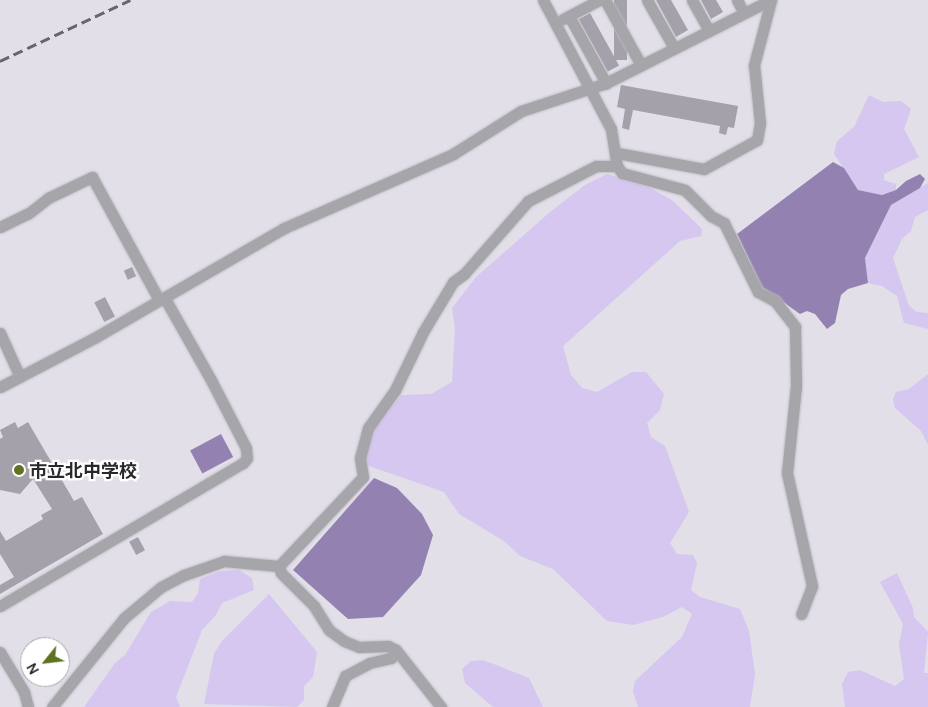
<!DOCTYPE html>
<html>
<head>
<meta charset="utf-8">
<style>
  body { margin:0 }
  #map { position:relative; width:928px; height:707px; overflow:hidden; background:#e2dfe9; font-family:Manrope,"Noto Sans JP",sans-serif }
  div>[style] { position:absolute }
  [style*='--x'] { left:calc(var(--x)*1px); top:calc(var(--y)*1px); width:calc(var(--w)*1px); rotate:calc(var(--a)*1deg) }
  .green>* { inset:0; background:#d5c7ef }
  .water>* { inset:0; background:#9382b1; transform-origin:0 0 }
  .building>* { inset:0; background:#a4a1ab; transform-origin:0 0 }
  .roads { filter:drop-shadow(0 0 1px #bdbac3) drop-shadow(0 0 1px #bdbac3) }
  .minor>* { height:11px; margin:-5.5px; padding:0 5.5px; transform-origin:5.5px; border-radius:5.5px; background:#a6a5a9 }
  .rail>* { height:3px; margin-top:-1.5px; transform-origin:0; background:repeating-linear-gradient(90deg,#66656b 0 10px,transparent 0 15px) }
  .dots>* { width:14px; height:14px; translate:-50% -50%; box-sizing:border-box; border:2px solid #fff; border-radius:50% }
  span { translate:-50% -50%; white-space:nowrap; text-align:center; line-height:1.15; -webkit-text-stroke:4.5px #fff; paint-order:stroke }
  .poi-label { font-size:18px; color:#28272b; font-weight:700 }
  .left { translate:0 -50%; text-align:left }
  .north { position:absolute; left:20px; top:637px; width:50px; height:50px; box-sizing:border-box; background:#fff; border:1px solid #a9a9aa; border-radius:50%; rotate:241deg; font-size:14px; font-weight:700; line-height:20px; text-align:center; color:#28272b }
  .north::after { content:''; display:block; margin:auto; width:18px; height:22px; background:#5f7220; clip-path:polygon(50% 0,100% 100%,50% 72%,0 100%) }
</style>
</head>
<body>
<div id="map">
  <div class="green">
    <div style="clip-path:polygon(869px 95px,883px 102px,901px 101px,911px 109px,904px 129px,919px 157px,884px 174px,884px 180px,896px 184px,896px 190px,882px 195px,858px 190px,834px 154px,837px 141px,854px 127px)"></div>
    <div style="clip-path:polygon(607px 174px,650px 188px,672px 200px,702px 229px,701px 236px,680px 241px,563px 346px,571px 375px,582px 388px,597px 392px,632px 372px,646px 372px,664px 394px,660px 410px,647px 423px,651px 437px,665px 446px,689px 512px,670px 543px,677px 554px,693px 555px,697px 563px,691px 590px,700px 597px,740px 609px,749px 631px,755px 674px,750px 707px,638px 707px,633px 691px,635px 681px,682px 637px,692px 614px,682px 607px,663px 617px,633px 625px,607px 621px,553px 569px,520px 556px,504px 541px,459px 514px,444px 492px,369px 466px,363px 457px,364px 442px,401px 395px,431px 394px,452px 382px,455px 329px,452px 308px,476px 277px,550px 212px,585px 185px)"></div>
    <div style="clip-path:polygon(928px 183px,928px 210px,915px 217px,911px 231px,902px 239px,893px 258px,909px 306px,917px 312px,928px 313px,928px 329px,904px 323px,897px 296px,882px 286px,868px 283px,865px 258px,891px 205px)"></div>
    <div style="clip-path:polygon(928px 374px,928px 445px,921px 431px,895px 408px,893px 399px,896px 392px,909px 389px)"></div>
    <div style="clip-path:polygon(239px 570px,252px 578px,254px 590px,222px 603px,216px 615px,202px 630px,176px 697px,180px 707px,84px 707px,115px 663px,125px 655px,151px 612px,170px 601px,192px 602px,198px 593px,200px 579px,221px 571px)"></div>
    <div style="clip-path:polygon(897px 573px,913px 608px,914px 617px,928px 632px,924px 673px,928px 673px,928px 707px,845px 707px,842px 684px,848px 672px,860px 670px,895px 686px,904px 679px,899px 644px,903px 624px,880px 582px)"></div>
    <div style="clip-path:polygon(269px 594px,317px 652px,313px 677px,304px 686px,304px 700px,297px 707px,204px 704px,214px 654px,221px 642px)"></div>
    <div style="clip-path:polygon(483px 660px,529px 678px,543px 707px,493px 707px,465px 683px,462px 669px,471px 661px)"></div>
  </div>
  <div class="water">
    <div style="clip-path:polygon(833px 162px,844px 168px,858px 190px,882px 195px,896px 190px,906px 181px,920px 174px,925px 179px,920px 188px,891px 205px,865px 258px,868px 283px,848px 289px,841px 295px,835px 323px,827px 329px,815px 314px,807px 311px,800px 314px,762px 287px,737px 234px)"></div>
    <div style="left:221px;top:434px;width:26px;height:35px;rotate:62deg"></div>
    <div style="clip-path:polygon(374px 478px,397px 488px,422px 514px,433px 535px,421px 575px,383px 617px,348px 619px,293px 570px)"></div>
  </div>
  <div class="building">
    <div style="left:614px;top:0;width:13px;height:60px"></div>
    <div style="clip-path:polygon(656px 0,671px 0,688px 30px,676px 37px)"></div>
    <div style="clip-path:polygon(701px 0,716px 0,723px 12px,711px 19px)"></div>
    <div style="left:590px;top:13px;width:60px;height:13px;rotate:61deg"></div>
    <div style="clip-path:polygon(621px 85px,738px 106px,734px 128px,728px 127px,726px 135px,719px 133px,720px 126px,633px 110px,629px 130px,622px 128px,625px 109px,617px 107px)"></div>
    <div style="left:132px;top:267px;width:10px;height:9px;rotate:66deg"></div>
    <div style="left:105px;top:297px;width:22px;height:12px;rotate:63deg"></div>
    <div style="clip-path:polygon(15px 422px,18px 428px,28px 422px,74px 501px,82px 497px,103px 534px,0 594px,0 585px,14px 577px,0 554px,0 531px,6px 541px,43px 519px,41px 515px,52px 509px,33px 479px,20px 494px,0 490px,0 439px,3px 437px,0 430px)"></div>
    <div style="left:138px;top:537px;width:15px;height:10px;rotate:62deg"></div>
  </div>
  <div class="roads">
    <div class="minor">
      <div style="--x:543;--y:0;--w:146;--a:62.2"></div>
      <div style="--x:611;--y:129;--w:37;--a:81"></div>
      <div style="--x:617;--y:166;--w:9;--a:54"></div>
      <div style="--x:622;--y:173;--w:65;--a:15.1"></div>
      <div style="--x:685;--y:190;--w:37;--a:45"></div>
      <div style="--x:711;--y:216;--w:15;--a:28"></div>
      <div style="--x:724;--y:223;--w:77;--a:63.8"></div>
      <div style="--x:758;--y:292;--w:19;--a:28"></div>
      <div style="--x:775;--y:301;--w:33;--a:52"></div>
      <div style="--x:795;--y:327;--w:59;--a:89"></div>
      <div style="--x:796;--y:386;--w:87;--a:95.9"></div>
      <div style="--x:787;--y:473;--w:116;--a:77.5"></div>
      <div style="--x:812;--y:586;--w:30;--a:111"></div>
      <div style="--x:605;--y:0;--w:74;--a:61"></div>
      <div style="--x:647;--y:0;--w:55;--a:60.6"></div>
      <div style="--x:692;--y:0;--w:35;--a:61"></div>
      <div style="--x:737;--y:0;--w:15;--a:62"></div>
      <div style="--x:569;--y:16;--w:77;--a:61.1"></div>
      <div style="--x:563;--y:19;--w:41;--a:-27.8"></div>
      <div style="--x:617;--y:153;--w:88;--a:10.4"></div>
      <div style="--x:704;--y:169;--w:60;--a:-28.7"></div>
      <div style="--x:757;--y:140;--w:17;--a:-80"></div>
      <div style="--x:760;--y:123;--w:58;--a:-95.9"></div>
      <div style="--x:754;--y:65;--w:67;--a:-75.3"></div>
      <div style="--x:0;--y:227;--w:32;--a:-26"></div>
      <div style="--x:29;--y:213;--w:24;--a:-38"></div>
      <div style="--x:48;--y:198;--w:49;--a:-25.5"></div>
      <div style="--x:92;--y:177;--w:140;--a:61.4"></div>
      <div style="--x:0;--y:333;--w:48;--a:65.6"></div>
      <div style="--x:0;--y:387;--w:108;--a:-27.5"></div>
      <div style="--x:96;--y:337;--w:217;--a:-30.1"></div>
      <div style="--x:284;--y:228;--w:184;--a:-23.6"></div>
      <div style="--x:453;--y:154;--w:80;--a:-32.3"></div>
      <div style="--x:521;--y:111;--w:89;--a:-18.2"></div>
      <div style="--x:606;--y:83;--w:184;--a:-26.8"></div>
      <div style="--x:279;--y:566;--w:7;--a:74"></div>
      <div style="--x:281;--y:573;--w:47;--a:45"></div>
      <div style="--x:314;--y:606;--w:28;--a:58"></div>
      <div style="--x:329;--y:630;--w:19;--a:36"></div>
      <div style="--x:344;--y:641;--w:16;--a:22"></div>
      <div style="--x:359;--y:647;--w:29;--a:-2"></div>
      <div style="--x:388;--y:646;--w:9;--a:27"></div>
      <div style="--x:396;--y:650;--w:73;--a:51.7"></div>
      <div style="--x:0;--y:606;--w:282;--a:-30.5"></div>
      <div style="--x:243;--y:463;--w:6;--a:-51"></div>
      <div style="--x:247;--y:458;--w:10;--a:-96"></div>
      <div style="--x:246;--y:448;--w:76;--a:-117.2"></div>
      <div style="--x:211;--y:380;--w:95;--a:-119.5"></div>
      <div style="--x:0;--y:652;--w:47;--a:59"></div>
      <div style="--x:24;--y:692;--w:16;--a:75"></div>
      <div style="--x:52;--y:707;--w:114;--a:-51"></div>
      <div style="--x:124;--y:618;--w:48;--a:-40"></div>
      <div style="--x:161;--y:587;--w:26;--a:-28"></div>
      <div style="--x:184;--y:575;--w:42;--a:-19.3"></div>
      <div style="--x:224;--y:561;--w:55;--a:5.2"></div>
      <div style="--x:279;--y:566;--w:122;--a:-46.7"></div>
      <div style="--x:363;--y:477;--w:19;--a:-99"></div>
      <div style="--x:360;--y:458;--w:31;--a:-75"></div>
      <div style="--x:368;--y:428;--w:47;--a:-54.6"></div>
      <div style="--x:395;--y:390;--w:64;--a:-64.2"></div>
      <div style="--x:423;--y:332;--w:58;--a:-59"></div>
      <div style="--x:453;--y:282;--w:14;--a:-36"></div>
      <div style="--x:464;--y:274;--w:97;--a:-48.8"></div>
      <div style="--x:528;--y:201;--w:76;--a:-27.2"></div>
      <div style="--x:596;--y:166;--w:21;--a:0"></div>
      <div style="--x:332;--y:707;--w:34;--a:-67"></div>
      <div style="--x:345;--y:676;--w:27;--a:-28"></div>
      <div style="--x:369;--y:663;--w:23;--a:-13"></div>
      <div style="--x:391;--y:658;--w:9;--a:-58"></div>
    </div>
  </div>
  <div class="rail">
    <div style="--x:0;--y:61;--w:144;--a:-25.1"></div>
  </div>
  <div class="dots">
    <div style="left:19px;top:470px;background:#5f7220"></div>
  </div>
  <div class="poi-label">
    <span class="left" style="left:29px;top:470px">市立北中学校</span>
  </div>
  <div class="north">N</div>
</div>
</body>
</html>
